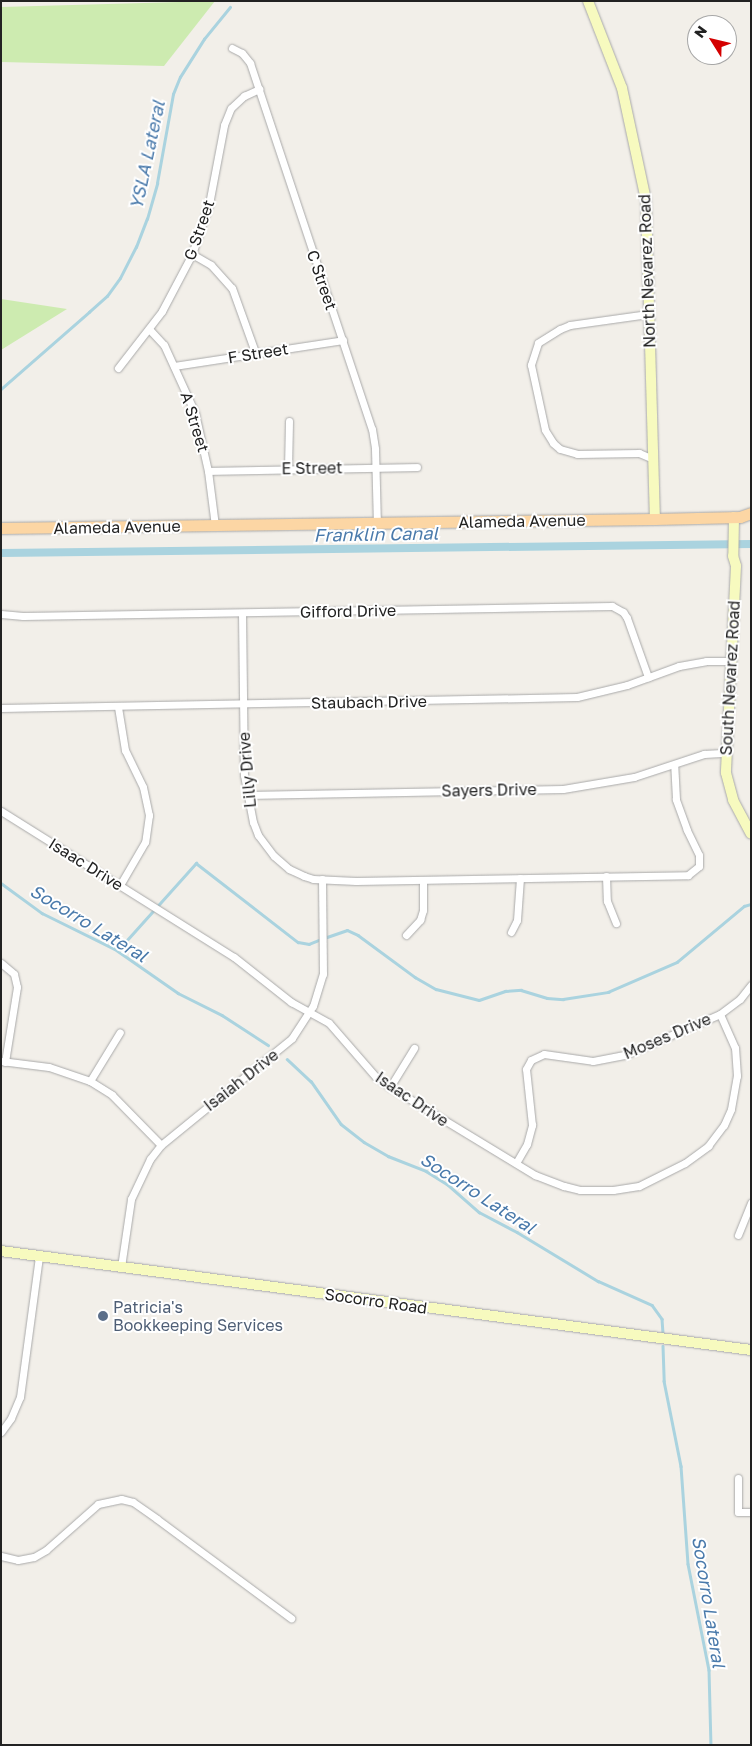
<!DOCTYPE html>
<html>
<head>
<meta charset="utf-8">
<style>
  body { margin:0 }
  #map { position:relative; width:752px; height:1746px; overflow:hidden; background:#f2efe9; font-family:"Golos Text",sans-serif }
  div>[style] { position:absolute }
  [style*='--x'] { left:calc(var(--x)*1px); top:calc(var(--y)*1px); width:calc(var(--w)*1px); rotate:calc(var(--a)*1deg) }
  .grass>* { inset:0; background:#cdebb0 }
  .stream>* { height:2.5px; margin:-1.25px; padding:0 1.25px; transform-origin:1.25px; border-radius:1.25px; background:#aad3df }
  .canal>* { height:8px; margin:-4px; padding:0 4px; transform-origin:4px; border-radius:4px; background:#aad3df }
  .roads { filter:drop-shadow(0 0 1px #a9a9a9) drop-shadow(0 0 1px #a9a9a9) }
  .street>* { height:7px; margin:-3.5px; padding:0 3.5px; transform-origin:3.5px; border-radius:3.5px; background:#fff }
  .secondary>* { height:10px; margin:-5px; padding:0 5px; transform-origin:5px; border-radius:5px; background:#f7fabf }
  .primary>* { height:11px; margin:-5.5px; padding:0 5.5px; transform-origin:5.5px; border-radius:5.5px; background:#fcd6a4 }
  .dots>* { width:14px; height:14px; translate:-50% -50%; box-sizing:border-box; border:2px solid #fff; border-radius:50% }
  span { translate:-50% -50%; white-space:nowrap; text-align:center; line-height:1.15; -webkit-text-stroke:4px #fff; paint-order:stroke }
  .street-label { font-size:16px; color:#222 }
  .service-label { font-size:16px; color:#4e5e75 }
  .left { translate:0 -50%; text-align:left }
  .water-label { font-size:18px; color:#4a7aab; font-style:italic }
  .frame { position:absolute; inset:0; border:2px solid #222; pointer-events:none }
  .north { position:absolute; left:687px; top:15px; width:50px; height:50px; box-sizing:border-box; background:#fff; border:1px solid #a7a7a7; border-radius:50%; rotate:306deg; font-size:14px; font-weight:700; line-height:20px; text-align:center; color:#222 }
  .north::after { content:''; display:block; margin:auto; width:18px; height:22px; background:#d40000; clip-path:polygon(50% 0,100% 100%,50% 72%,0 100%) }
</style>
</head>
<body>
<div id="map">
  <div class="grass">
    <div style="clip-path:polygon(215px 1px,164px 66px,1px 62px,1px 7px)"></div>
    <div style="clip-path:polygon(1px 299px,67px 309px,1px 350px)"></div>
  </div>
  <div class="stream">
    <div style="--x:1;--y:389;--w:117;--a:-41.2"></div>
    <div style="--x:89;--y:312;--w:24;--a:-42"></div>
    <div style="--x:107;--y:296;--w:22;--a:-54"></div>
    <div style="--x:120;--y:278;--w:35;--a:-63"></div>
    <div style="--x:136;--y:247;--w:30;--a:-69"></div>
    <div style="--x:147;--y:219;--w:37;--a:-74"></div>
    <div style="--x:157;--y:183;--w:90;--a:-79.8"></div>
    <div style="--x:173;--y:94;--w:18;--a:-68"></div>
    <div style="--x:180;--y:77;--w:45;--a:-57.7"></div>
    <div style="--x:204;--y:39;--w:41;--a:-50.9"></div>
    <div style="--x:1;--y:883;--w:51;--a:36.2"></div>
    <div style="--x:42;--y:913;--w:81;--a:26.3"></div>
    <div style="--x:115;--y:949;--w:77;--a:34.9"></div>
    <div style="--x:178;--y:993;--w:49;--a:26.6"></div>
    <div style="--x:222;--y:1015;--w:55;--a:33.1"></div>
    <div style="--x:327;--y:937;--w:21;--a:-19"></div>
    <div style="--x:347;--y:930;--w:12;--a:24"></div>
    <div style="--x:358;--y:935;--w:71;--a:36.4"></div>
    <div style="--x:415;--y:977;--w:24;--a:30"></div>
    <div style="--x:436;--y:989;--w:44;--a:14.3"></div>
    <div style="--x:479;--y:1000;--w:28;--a:-19"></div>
    <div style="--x:505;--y:991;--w:16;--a:-4"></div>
    <div style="--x:521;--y:990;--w:27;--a:17"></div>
    <div style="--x:547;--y:998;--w:16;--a:4"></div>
    <div style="--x:563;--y:999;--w:46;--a:-8.8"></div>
    <div style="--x:608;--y:992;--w:75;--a:-23.5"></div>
    <div style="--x:677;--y:962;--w:87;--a:-39.9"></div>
    <div style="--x:744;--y:906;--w:7;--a:-16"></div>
    <div style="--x:118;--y:950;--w:117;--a:-48.1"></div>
    <div style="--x:196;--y:863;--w:129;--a:37.8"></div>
    <div style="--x:298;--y:942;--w:11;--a:10"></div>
    <div style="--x:309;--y:944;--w:11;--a:-22"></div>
    <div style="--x:287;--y:1059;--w:33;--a:43"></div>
    <div style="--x:311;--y:1081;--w:52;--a:55.1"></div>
    <div style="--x:341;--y:1124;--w:29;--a:38"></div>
    <div style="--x:364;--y:1142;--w:28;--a:30"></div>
    <div style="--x:388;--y:1156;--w:41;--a:21.5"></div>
    <div style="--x:426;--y:1171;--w:25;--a:32"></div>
    <div style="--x:447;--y:1184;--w:43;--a:41.2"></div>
    <div style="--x:479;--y:1212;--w:43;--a:27.8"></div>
    <div style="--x:517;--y:1232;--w:95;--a:31.2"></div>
    <div style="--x:598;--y:1281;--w:59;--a:24"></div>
    <div style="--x:652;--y:1305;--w:17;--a:54"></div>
    <div style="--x:662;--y:1319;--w:13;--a:86"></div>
    <div style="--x:663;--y:1346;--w:35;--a:88"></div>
    <div style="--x:664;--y:1381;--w:87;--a:78.7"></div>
    <div style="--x:681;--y:1466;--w:98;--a:85.9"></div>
    <div style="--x:688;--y:1564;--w:108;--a:78.8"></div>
    <div style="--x:709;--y:1670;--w:75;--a:88.5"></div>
  </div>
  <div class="canal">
    <div style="--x:1;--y:553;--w:750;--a:-0.69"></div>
  </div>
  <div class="roads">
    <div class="street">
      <div style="--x:232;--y:48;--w:11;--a:27"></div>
      <div style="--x:242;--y:53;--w:13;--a:51"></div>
      <div style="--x:250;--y:63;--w:386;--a:71.6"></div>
      <div style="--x:372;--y:429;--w:20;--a:81"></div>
      <div style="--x:375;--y:449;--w:75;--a:88.5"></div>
      <div style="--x:192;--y:254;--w:22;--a:30"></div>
      <div style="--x:211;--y:265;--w:31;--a:48"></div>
      <div style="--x:232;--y:288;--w:68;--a:70.2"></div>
      <div style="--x:648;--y:314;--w:79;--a:172"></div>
      <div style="--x:570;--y:325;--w:11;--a:158"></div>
      <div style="--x:560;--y:329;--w:26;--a:148"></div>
      <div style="--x:538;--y:343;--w:23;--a:108"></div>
      <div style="--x:531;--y:365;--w:66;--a:77.8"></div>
      <div style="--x:545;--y:430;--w:15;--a:58"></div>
      <div style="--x:553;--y:443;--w:9;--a:41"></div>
      <div style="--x:560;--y:449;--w:18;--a:16"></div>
      <div style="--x:577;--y:454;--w:62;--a:-0.9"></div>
      <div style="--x:639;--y:453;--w:15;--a:23"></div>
      <div style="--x:149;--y:329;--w:22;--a:47"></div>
      <div style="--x:164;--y:345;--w:75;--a:65.5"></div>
      <div style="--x:195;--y:413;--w:59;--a:77.4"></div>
      <div style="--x:208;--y:471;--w:55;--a:82.7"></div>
      <div style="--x:174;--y:366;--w:171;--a:-8.7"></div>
      <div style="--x:118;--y:368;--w:72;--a:-52.3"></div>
      <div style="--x:162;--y:311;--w:64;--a:-62.2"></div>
      <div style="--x:192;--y:254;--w:53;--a:-71.2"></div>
      <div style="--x:209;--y:204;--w:80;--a:-79.2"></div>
      <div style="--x:224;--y:125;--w:18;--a:-68"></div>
      <div style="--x:231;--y:108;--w:18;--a:-43"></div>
      <div style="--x:244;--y:96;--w:17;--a:-25"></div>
      <div style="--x:288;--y:469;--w:48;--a:-88.8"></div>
      <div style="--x:208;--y:471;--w:209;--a:-1.1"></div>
      <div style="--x:242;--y:613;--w:162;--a:89.3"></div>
      <div style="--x:244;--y:775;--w:48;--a:79.2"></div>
      <div style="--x:253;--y:822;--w:14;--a:69"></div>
      <div style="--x:258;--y:835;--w:26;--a:53"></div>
      <div style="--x:274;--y:856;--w:20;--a:41"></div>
      <div style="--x:289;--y:869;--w:17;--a:25"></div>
      <div style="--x:304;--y:876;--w:9;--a:18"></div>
      <div style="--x:313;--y:879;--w:43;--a:2.7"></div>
      <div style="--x:356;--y:881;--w:332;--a:-1"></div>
      <div style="--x:688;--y:875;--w:14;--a:-39"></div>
      <div style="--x:699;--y:866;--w:11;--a:-90"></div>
      <div style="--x:699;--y:855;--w:28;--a:-116"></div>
      <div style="--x:687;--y:830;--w:33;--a:-110"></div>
      <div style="--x:676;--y:799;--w:34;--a:-93"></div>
      <div style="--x:1;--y:614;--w:22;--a:5"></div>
      <div style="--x:23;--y:616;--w:589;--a:-0.97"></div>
      <div style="--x:612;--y:606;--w:13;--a:29"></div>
      <div style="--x:623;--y:612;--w:7;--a:56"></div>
      <div style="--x:627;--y:618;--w:63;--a:70.4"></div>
      <div style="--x:118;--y:707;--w:44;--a:80.8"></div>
      <div style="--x:125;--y:750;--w:41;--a:64.1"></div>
      <div style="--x:143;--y:787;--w:29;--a:78"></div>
      <div style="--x:149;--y:815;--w:27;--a:98"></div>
      <div style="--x:145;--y:842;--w:50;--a:120.2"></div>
      <div style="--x:1;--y:708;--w:576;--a:-1.09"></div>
      <div style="--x:577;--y:697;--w:51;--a:-13.5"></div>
      <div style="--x:627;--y:685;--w:55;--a:-20.1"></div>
      <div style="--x:679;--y:666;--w:27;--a:-10"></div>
      <div style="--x:706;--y:661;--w:25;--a:0"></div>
      <div style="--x:247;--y:795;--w:316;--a:-1.1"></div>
      <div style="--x:563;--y:789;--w:72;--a:-9.6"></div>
      <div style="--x:634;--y:777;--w:74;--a:-18.2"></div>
      <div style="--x:704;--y:754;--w:22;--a:-3"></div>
      <div style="--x:1;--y:811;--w:275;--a:32.1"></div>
      <div style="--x:234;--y:957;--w:73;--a:38.3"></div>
      <div style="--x:291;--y:1002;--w:43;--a:28.9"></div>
      <div style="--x:329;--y:1023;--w:72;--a:49"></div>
      <div style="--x:376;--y:1077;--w:17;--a:36"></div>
      <div style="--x:390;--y:1087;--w:170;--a:31.3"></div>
      <div style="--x:535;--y:1175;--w:31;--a:21"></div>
      <div style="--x:564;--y:1186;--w:16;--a:14"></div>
      <div style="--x:580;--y:1190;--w:33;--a:0"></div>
      <div style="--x:613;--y:1190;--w:26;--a:-9"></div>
      <div style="--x:639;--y:1186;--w:51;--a:-26.6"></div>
      <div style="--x:685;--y:1163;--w:29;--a:-36"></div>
      <div style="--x:708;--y:1146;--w:26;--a:-53"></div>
      <div style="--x:724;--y:1125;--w:17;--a:-66"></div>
      <div style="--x:731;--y:1109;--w:34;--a:-80"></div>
      <div style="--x:737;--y:1076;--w:28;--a:-94"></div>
      <div style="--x:735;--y:1048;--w:37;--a:-114"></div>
      <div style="--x:606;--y:876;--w:25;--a:88"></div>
      <div style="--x:607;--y:901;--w:24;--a:68"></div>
      <div style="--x:511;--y:932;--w:13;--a:-63"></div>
      <div style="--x:517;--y:920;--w:42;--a:-85.9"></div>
      <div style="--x:406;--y:935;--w:21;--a:-47"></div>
      <div style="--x:420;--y:920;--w:10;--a:-73"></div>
      <div style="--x:423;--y:910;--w:30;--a:-90"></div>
      <div style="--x:1;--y:963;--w:17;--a:40"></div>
      <div style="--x:14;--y:974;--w:13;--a:77"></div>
      <div style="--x:17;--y:987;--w:76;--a:99.1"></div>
      <div style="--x:1;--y:1061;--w:48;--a:7.1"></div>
      <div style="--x:49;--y:1067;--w:43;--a:18.9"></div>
      <div style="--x:90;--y:1081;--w:26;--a:32"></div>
      <div style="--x:112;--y:1095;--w:70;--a:45.6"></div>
      <div style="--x:90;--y:1081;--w:57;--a:-58.5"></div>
      <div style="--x:390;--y:1087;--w:46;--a:-58.4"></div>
      <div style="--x:516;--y:1163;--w:22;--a:-60"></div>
      <div style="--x:527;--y:1144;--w:20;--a:-75"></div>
      <div style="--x:532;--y:1125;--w:56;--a:-96.1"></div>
      <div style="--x:526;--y:1069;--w:10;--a:-61"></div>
      <div style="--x:531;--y:1060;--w:14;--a:-25"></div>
      <div style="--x:544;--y:1054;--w:49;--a:8.1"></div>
      <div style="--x:593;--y:1061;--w:33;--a:-11"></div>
      <div style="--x:625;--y:1055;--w:103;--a:-23.3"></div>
      <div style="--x:720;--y:1014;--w:25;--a:-37"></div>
      <div style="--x:740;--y:999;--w:18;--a:-52"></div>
      <div style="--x:738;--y:1235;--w:35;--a:-68"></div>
      <div style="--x:121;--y:1267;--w:69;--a:-81.6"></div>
      <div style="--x:131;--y:1199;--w:44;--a:-64.6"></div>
      <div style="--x:150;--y:1159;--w:18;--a:-52"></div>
      <div style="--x:161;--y:1145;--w:169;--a:-39.2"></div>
      <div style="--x:292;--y:1038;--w:38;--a:-57"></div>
      <div style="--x:313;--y:1006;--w:34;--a:-73"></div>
      <div style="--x:323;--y:974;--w:95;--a:-90.6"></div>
      <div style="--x:1;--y:1432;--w:17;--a:-54"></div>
      <div style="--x:11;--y:1418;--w:23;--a:-67"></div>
      <div style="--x:20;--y:1397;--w:142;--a:-82.3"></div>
      <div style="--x:738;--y:1478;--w:34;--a:90"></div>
      <div style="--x:738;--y:1512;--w:13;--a:0"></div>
      <div style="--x:1;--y:1556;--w:17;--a:13"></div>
      <div style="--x:18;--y:1560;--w:16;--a:-11"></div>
      <div style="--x:34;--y:1557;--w:14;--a:-30"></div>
      <div style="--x:46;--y:1550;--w:69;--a:-41.5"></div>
      <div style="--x:98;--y:1504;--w:24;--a:-12"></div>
      <div style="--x:121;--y:1499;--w:12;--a:14"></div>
      <div style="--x:133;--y:1502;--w:29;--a:35"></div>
      <div style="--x:157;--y:1519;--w:167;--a:36.5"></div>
    </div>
    <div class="secondary">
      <div style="--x:588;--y:1;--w:93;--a:68.7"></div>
      <div style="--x:622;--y:88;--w:115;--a:77.9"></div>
      <div style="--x:646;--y:200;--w:319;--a:88.4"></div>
      <div style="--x:734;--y:517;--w:39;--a:91"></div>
      <div style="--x:733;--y:556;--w:10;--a:73"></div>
      <div style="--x:736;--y:566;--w:207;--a:92.8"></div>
      <div style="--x:726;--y:773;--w:28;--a:75"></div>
      <div style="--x:733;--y:800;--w:38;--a:62"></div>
      <div style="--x:1;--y:1251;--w:757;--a:7.52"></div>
    </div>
    <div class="primary">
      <div style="--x:1;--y:528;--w:654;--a:-0.79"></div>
      <div style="--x:655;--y:519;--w:85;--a:-1.3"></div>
      <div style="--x:740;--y:517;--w:12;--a:-20"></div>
    </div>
  </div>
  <div class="dots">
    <div style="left:103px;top:1316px;background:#5c6f8a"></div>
  </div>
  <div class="street-label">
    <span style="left:199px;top:230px;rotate:-71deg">G Street</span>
    <span style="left:647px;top:271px;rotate:-92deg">North Nevarez Road</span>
    <span style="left:322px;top:280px;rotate:71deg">C Street</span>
    <span style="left:258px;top:353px;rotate:-9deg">F Street</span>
    <span style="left:195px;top:422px;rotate:73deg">A Street</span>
    <span style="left:312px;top:468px;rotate:-1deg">E Street</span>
    <span style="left:522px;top:521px;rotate:-1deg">Alameda Avenue</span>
    <span style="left:117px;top:527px;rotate:-1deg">Alameda Avenue</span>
    <span style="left:348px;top:611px;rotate:-1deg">Gifford Drive</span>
    <span style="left:730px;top:678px;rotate:-87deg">South Nevarez Road</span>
    <span style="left:369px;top:702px;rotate:-1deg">Staubach Drive</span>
    <span style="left:247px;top:770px;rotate:-95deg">Lilly Drive</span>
    <span style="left:489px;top:790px;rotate:-1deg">Sayers Drive</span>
    <span style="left:86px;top:864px;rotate:32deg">Isaac Drive</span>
    <span style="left:667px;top:1036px;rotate:-23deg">Moses Drive</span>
    <span style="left:241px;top:1080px;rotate:-38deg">Isaiah Drive</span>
    <span style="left:412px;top:1099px;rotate:34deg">Isaac Drive</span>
    <span style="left:376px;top:1301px;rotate:8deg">Socorro Road</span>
  </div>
  <div class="service-label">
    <span class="left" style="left:113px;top:1316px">Patricia's<br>Bookkeeping Services</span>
  </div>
  <div class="water-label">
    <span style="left:147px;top:155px;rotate:-78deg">YSLA Lateral</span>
    <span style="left:376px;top:534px;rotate:-1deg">Franklin Canal</span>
    <span style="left:89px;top:923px;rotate:31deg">Socorro Lateral</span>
    <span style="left:478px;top:1193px;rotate:33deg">Socorro Lateral</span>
    <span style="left:709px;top:1602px;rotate:81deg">Socorro Lateral</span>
  </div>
  <div class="frame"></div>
  <div class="north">N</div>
</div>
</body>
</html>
